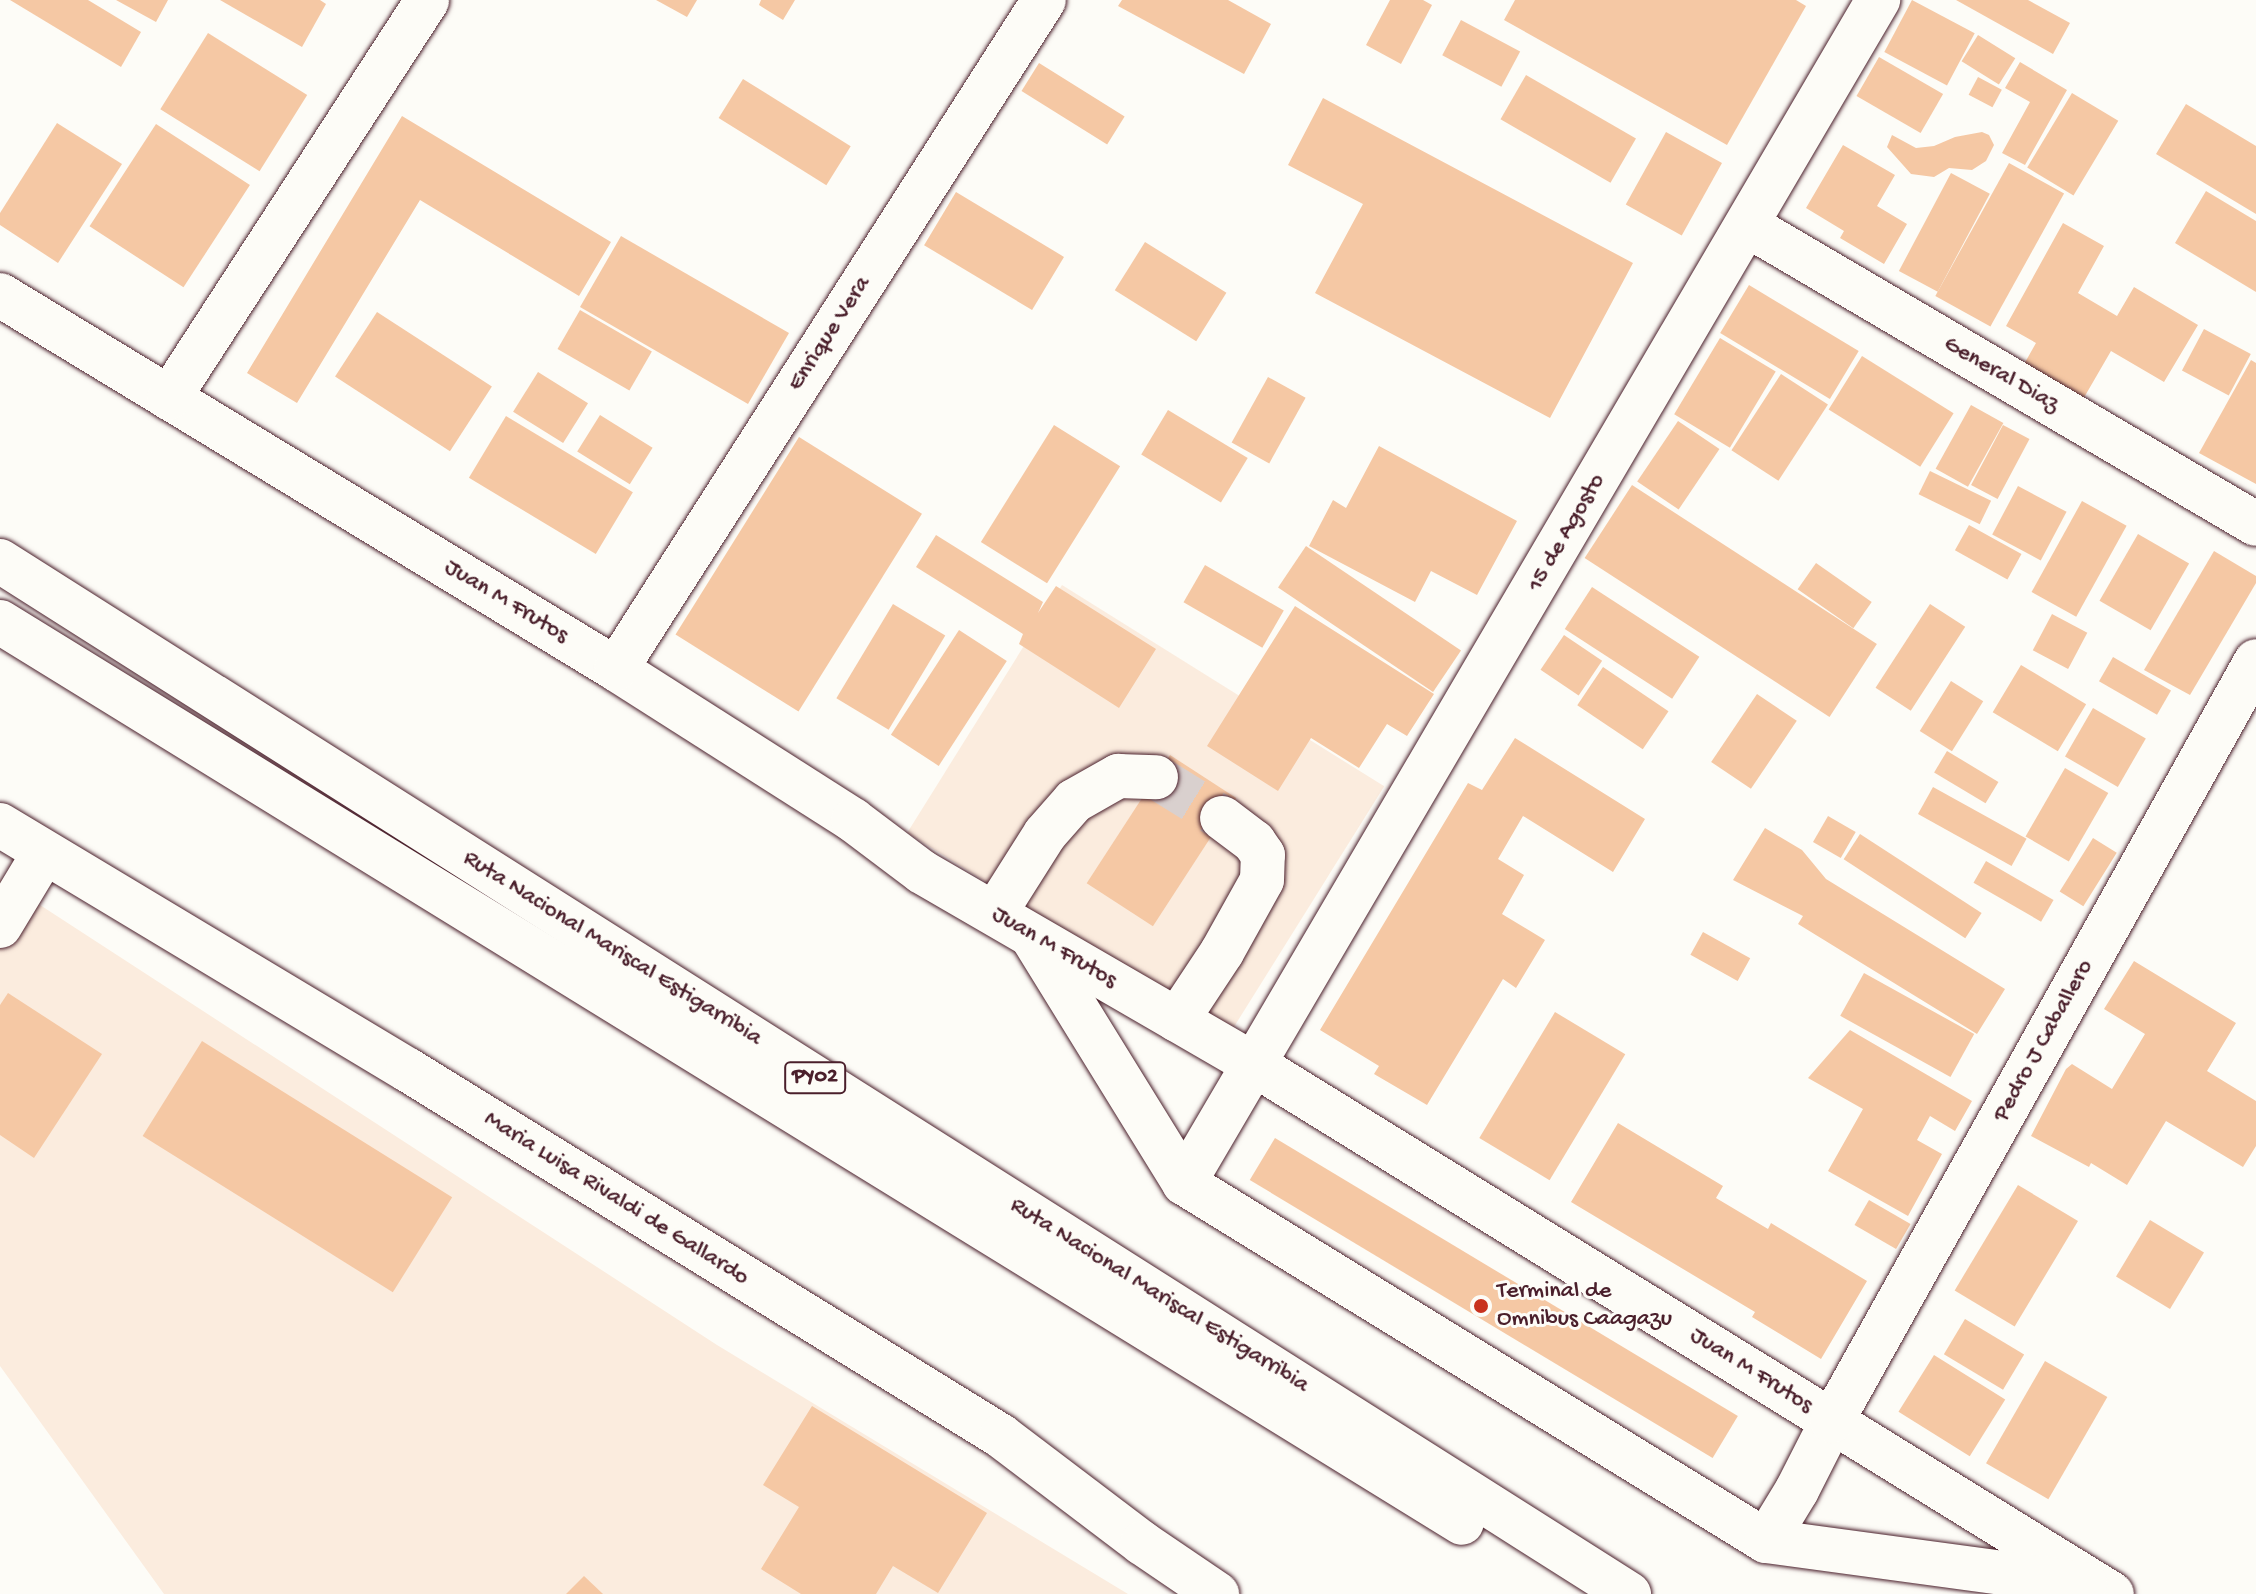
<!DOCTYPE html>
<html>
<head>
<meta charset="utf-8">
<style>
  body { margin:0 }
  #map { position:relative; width:2256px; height:1594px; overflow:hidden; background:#fdfcf7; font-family:"Gochi Hand",sans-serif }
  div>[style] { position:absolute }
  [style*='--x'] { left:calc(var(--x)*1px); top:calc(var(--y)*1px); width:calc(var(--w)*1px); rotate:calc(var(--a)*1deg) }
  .built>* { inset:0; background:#fbecde; transform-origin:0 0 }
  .building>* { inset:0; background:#f5c8a4; transform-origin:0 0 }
  .minor-tunnel>* { height:44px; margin-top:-22px; transform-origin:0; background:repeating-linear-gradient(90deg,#d9d0ce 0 44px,transparent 0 66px) }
  .roads { filter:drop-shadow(0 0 2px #4a1f2b) drop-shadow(0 0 2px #4a1f2b) }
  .minor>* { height:44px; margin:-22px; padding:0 22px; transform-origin:22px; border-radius:22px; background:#fdfcf7 }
  .highway>* { height:44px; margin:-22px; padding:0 22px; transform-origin:22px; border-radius:22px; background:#fdfcf7 }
  .dots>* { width:22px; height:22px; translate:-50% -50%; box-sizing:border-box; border:4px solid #fdfcf7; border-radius:50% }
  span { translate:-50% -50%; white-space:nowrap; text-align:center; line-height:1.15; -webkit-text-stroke:6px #fdfcf7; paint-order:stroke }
  .shield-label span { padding:2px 6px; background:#fdfcf7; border:2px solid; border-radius:6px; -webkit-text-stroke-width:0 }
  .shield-label { font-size:22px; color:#4a1f2b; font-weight:700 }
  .street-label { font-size:24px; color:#4a1f2b }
  .poi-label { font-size:24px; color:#4a1f2b }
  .left { translate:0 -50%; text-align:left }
</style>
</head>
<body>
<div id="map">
  <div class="built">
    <div style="left:1062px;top:585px;width:380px;height:292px;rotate:32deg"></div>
    <div style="clip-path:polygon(0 879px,717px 1345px,1128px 1594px,164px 1594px,0 1366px)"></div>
  </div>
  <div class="building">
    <div style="clip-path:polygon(10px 0,88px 0,141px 32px,121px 67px)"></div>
    <div style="clip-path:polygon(116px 0,168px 0,156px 22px)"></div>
    <div style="clip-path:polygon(220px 0,320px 0,326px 4px,302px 47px)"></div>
    <div style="clip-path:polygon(656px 0,697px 0,687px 17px)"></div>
    <div style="clip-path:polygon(761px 0,795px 0,783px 20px,759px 5px)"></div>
    <div style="clip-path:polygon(1122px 0,1228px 0,1271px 24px,1244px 74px,1118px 6px)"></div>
    <div style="clip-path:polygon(1390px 0,1423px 0,1432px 5px,1401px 64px,1366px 45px)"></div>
    <div style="clip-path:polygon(1515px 0,1796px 0,1806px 6px,1727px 145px,1504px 20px)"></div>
    <div style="left:1912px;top:0;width:71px;height:59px;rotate:28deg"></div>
    <div style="clip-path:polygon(1956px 0,2028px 0,2070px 23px,2053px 54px)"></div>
    <div style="left:1461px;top:20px;width:67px;height:40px;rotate:28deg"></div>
    <div style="left:208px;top:33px;width:117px;height:90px;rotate:32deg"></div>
    <div style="left:1978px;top:35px;width:44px;height:31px;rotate:32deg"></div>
    <div style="left:1879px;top:57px;width:74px;height:45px;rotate:30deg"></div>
    <div style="clip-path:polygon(2020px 62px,2067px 90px,2025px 165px,2002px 153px,2030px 102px,2005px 88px)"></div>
    <div style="left:1039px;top:63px;width:101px;height:33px;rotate:32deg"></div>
    <div style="left:1526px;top:75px;width:127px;height:51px;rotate:30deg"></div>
    <div style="left:1978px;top:77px;width:27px;height:20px;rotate:28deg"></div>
    <div style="left:743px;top:79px;width:127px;height:46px;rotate:32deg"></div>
    <div style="left:2072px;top:93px;width:54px;height:87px;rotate:31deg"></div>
    <div style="clip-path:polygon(1323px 98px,1633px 263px,1550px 418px,1315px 293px,1363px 204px,1288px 165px)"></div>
    <div style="clip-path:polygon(2186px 104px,2256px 146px,2256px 214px,2156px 154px)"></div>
    <div style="clip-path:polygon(402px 116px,611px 242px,579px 296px,420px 200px,297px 403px,247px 373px)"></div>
    <div style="clip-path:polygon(57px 123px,122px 164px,58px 263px,0 225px,0 213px)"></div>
    <div style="left:156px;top:124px;width:112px;height:122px;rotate:33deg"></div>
    <div style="left:1666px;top:132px;width:64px;height:83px;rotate:29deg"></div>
    <div style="clip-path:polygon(1982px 132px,1989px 135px,1994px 145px,1986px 161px,1972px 170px,1949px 168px,1934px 177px,1911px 174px,1887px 147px,1892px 135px,1916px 148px,1934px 146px,1955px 137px)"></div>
    <div style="clip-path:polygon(1843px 145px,1895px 175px,1877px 206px,1907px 224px,1884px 264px,1840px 238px,1844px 231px,1806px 208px)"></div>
    <div style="left:2009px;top:163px;width:63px;height:152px;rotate:29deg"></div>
    <div style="left:1951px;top:173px;width:44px;height:111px;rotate:28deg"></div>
    <div style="clip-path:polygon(2206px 191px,2256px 221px,2256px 292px,2175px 243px)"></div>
    <div style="left:956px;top:192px;width:126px;height:62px;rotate:31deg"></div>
    <div style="clip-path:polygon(2063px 223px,2104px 246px,2078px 293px,2117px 316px,2134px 287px,2198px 325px,2164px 382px,2111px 351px,2082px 401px,2023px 366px,2036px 343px,2006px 326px)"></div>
    <div style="left:621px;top:236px;width:194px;height:82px;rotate:30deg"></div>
    <div style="left:1145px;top:242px;width:96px;height:57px;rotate:32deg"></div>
    <div style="left:1749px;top:285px;width:128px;height:56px;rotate:31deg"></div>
    <div style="left:580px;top:310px;width:83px;height:45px;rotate:30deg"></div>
    <div style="left:377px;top:312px;width:137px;height:77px;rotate:33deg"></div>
    <div style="left:2204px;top:329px;width:53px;height:47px;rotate:28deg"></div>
    <div style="left:1720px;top:338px;width:65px;height:89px;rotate:31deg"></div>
    <div style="left:1862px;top:356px;width:108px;height:63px;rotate:32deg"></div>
    <div style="clip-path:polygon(2251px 360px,2256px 363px,2256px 484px,2199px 453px)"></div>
    <div style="left:538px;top:372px;width:59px;height:47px;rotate:32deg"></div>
    <div style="left:1781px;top:374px;width:56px;height:91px;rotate:33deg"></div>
    <div style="left:1268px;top:377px;width:43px;height:75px;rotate:29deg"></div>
    <div style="left:1971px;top:405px;width:37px;height:73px;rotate:29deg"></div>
    <div style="left:1168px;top:410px;width:93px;height:52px;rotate:31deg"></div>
    <div style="left:600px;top:415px;width:62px;height:43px;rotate:32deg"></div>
    <div style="left:506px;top:416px;width:148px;height:72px;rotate:31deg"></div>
    <div style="left:1678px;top:421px;width:50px;height:73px;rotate:34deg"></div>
    <div style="left:1054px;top:425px;width:78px;height:138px;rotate:32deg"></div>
    <div style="left:2003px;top:425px;width:30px;height:68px;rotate:28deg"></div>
    <div style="left:799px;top:437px;width:145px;height:233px;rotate:32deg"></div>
    <div style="clip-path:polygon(1379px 446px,1517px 521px,1477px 595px,1431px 571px,1415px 602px,1309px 546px,1333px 500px,1346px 508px)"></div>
    <div style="left:1930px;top:471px;width:68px;height:26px;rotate:26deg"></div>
    <div style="left:1632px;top:485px;width:292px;height:87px;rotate:33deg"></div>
    <div style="left:2018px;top:486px;width:55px;height:55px;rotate:28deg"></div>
    <div style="left:2082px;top:501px;width:51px;height:104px;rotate:29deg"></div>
    <div style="left:1969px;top:525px;width:60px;height:29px;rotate:29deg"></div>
    <div style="left:2138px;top:534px;width:59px;height:77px;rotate:30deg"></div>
    <div style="clip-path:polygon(936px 535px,1043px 602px,1038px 613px,1056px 586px,1156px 649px,1119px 708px,1019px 644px,1023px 634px,916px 567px)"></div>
    <div style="left:1306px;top:546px;width:187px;height:50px;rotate:34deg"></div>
    <div style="clip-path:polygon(2214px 551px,2256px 576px,2256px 583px,2190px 695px,2144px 670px)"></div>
    <div style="left:1816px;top:563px;width:68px;height:32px;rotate:35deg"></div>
    <div style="left:1205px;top:565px;width:91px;height:43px;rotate:30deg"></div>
    <div style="left:1592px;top:587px;width:128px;height:50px;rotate:33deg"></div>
    <div style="left:893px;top:604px;width:61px;height:110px;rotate:31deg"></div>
    <div style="left:1930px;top:604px;width:42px;height:100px;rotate:33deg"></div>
    <div style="clip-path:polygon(1295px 606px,1434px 694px,1407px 736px,1387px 724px,1359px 768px,1311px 738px,1278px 791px,1207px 746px)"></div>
    <div style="left:2052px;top:614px;width:40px;height:41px;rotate:28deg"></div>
    <div style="left:959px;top:630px;width:57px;height:125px;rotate:33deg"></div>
    <div style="left:1564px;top:635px;width:46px;height:42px;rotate:34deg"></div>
    <div style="left:2113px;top:657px;width:67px;height:28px;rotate:30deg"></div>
    <div style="left:2021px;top:665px;width:76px;height:55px;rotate:31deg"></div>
    <div style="left:1603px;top:667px;width:79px;height:46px;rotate:34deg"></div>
    <div style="left:1951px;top:681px;width:38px;height:59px;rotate:32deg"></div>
    <div style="left:1757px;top:694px;width:48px;height:82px;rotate:34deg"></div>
    <div style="left:2093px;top:708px;width:61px;height:56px;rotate:30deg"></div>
    <div style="clip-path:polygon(1515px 738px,1645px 819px,1613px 872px,1523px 816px,1498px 859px,1524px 875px,1502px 914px,1545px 940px,1516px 988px,1503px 979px,1427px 1105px,1374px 1074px,1379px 1066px,1320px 1030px,1468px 783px,1482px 790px)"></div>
    <div style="left:1947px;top:751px;width:60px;height:25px;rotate:31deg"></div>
    <div style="left:1170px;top:755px;width:79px;height:153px;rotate:33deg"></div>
    <div style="left:2065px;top:768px;width:50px;height:79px;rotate:30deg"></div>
    <div style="left:1933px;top:787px;width:107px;height:31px;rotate:29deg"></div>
    <div style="left:1828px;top:816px;width:32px;height:30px;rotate:30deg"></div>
    <div style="clip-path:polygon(1765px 828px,1802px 850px,1826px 879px,2005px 989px,1977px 1034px,1798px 924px,1803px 916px,1733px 880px)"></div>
    <div style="left:1860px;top:834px;width:145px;height:30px;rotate:33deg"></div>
    <div style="left:2093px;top:838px;width:28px;height:63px;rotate:32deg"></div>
    <div style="left:1986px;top:861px;width:78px;height:25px;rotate:30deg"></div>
    <div style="left:1703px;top:932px;width:54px;height:26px;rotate:29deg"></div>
    <div style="clip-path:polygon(2134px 961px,2236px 1023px,2207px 1071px,2256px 1101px,2256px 1146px,2243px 1167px,2166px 1121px,2127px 1185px,2091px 1163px,2089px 1167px,2031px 1136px,2066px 1069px,2072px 1064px,2112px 1089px,2145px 1034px,2104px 1009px)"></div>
    <div style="left:1864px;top:973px;width:126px;height:49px;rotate:29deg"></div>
    <div style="clip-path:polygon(8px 993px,102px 1054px,34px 1158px,0 1135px,0 1005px)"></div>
    <div style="left:1555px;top:1012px;width:82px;height:147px;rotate:31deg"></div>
    <div style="clip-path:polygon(1850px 1030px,1972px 1101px,1955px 1131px,1930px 1116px,1917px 1140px,1942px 1154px,1908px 1216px,1828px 1171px,1863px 1109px,1808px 1078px)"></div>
    <div style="left:202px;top:1041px;width:295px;height:112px;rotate:32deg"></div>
    <div style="clip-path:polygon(1618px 1123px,1723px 1186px,1716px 1198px,1768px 1229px,1771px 1223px,1867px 1281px,1821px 1359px,1752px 1317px,1755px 1312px,1571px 1202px)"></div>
    <div style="left:1275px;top:1138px;width:540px;height:49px;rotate:31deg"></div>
    <div style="left:2018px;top:1185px;width:70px;height:123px;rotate:31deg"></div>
    <div style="left:1869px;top:1200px;width:48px;height:29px;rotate:30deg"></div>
    <div style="left:2150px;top:1220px;width:63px;height:66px;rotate:31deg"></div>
    <div style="left:1965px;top:1319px;width:69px;height:41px;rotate:31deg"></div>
    <div style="left:1934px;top:1355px;width:84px;height:67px;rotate:32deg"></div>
    <div style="left:2045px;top:1361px;width:72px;height:118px;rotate:30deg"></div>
    <div style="clip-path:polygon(812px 1406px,987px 1513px,938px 1593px,893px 1566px,876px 1594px,801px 1594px,761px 1569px,799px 1507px,763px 1485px)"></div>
    <div style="clip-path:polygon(584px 1576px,603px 1594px,566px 1594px)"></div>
  </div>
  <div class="minor-tunnel">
    <div style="--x:1156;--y:777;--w:78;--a:31.8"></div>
  </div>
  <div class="roads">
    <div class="minor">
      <div style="--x:1747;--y:225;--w:590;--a:30.43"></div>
      <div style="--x:0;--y:295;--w:721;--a:31.26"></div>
      <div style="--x:616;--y:669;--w:281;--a:32.5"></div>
      <div style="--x:853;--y:820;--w:86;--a:37"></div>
      <div style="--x:922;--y:872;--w:385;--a:30.1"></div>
      <div style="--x:1255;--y:1065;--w:1007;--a:31.69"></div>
      <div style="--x:169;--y:398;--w:474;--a:-57"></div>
      <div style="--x:616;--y:669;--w:794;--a:-57.39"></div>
      <div style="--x:0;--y:825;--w:476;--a:31"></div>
      <div style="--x:408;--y:1070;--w:697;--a:31.68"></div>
      <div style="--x:1001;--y:1436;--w:177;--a:37.2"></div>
      <div style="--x:1142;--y:1543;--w:91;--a:34.2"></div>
      <div style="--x:995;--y:913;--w:93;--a:-57.7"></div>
      <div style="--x:1045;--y:834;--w:44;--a:-48.7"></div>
      <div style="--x:1074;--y:801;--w:51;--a:-29.6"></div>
      <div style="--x:1118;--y:776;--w:38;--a:2"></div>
      <div style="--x:0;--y:926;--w:85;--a:-58.9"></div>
      <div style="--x:1034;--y:940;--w:286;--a:58.3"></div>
      <div style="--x:1184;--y:1183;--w:683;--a:31.6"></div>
      <div style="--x:1766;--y:1541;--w:322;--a:7.7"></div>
      <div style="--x:1177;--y:1020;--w:82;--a:-56.5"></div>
      <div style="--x:1222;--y:952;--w:82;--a:-60.9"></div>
      <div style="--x:1262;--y:880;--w:25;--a:-88"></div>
      <div style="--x:1263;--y:855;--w:16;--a:-125"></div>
      <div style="--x:1254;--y:842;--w:40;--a:-143"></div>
      <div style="--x:1184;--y:1183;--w:1372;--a:-59.6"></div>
      <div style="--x:1766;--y:1541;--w:60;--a:-58.7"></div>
      <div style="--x:1797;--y:1490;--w:77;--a:-63.1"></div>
      <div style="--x:1832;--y:1421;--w:870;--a:-60.84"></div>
    </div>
    <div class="highway">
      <div style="--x:0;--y:561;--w:1929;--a:32.38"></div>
      <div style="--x:0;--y:622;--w:1717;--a:31.64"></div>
    </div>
  </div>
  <div class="dots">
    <div style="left:1481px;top:1306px;background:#c8321e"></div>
  </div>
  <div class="shield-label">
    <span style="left:815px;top:1078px">PY02</span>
  </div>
  <div class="street-label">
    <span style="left:830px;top:334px;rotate:-57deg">Enrique Vera</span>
    <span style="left:2001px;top:375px;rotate:30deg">General Diaz</span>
    <span style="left:1567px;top:533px;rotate:-60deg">15 de Agosto</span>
    <span style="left:506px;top:602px;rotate:31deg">Juan M Frutos</span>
    <span style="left:1054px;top:948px;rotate:30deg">Juan M Frutos</span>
    <span style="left:612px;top:949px;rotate:32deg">Ruta Nacional Mariscal Estigarribia</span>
    <span style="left:2044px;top:1041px;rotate:-61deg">Pedro J Caballero</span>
    <span style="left:616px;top:1199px;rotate:32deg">Maria Luisa Rivaldi de Gallardo</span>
    <span style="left:1159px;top:1296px;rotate:32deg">Ruta Nacional Mariscal Estigarribia</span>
    <span style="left:1751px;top:1371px;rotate:32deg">Juan M Frutos</span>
  </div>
  <div class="poi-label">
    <span class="left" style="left:1497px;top:1306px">Terminal de<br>Omnibus Caagazu</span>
  </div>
</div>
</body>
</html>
